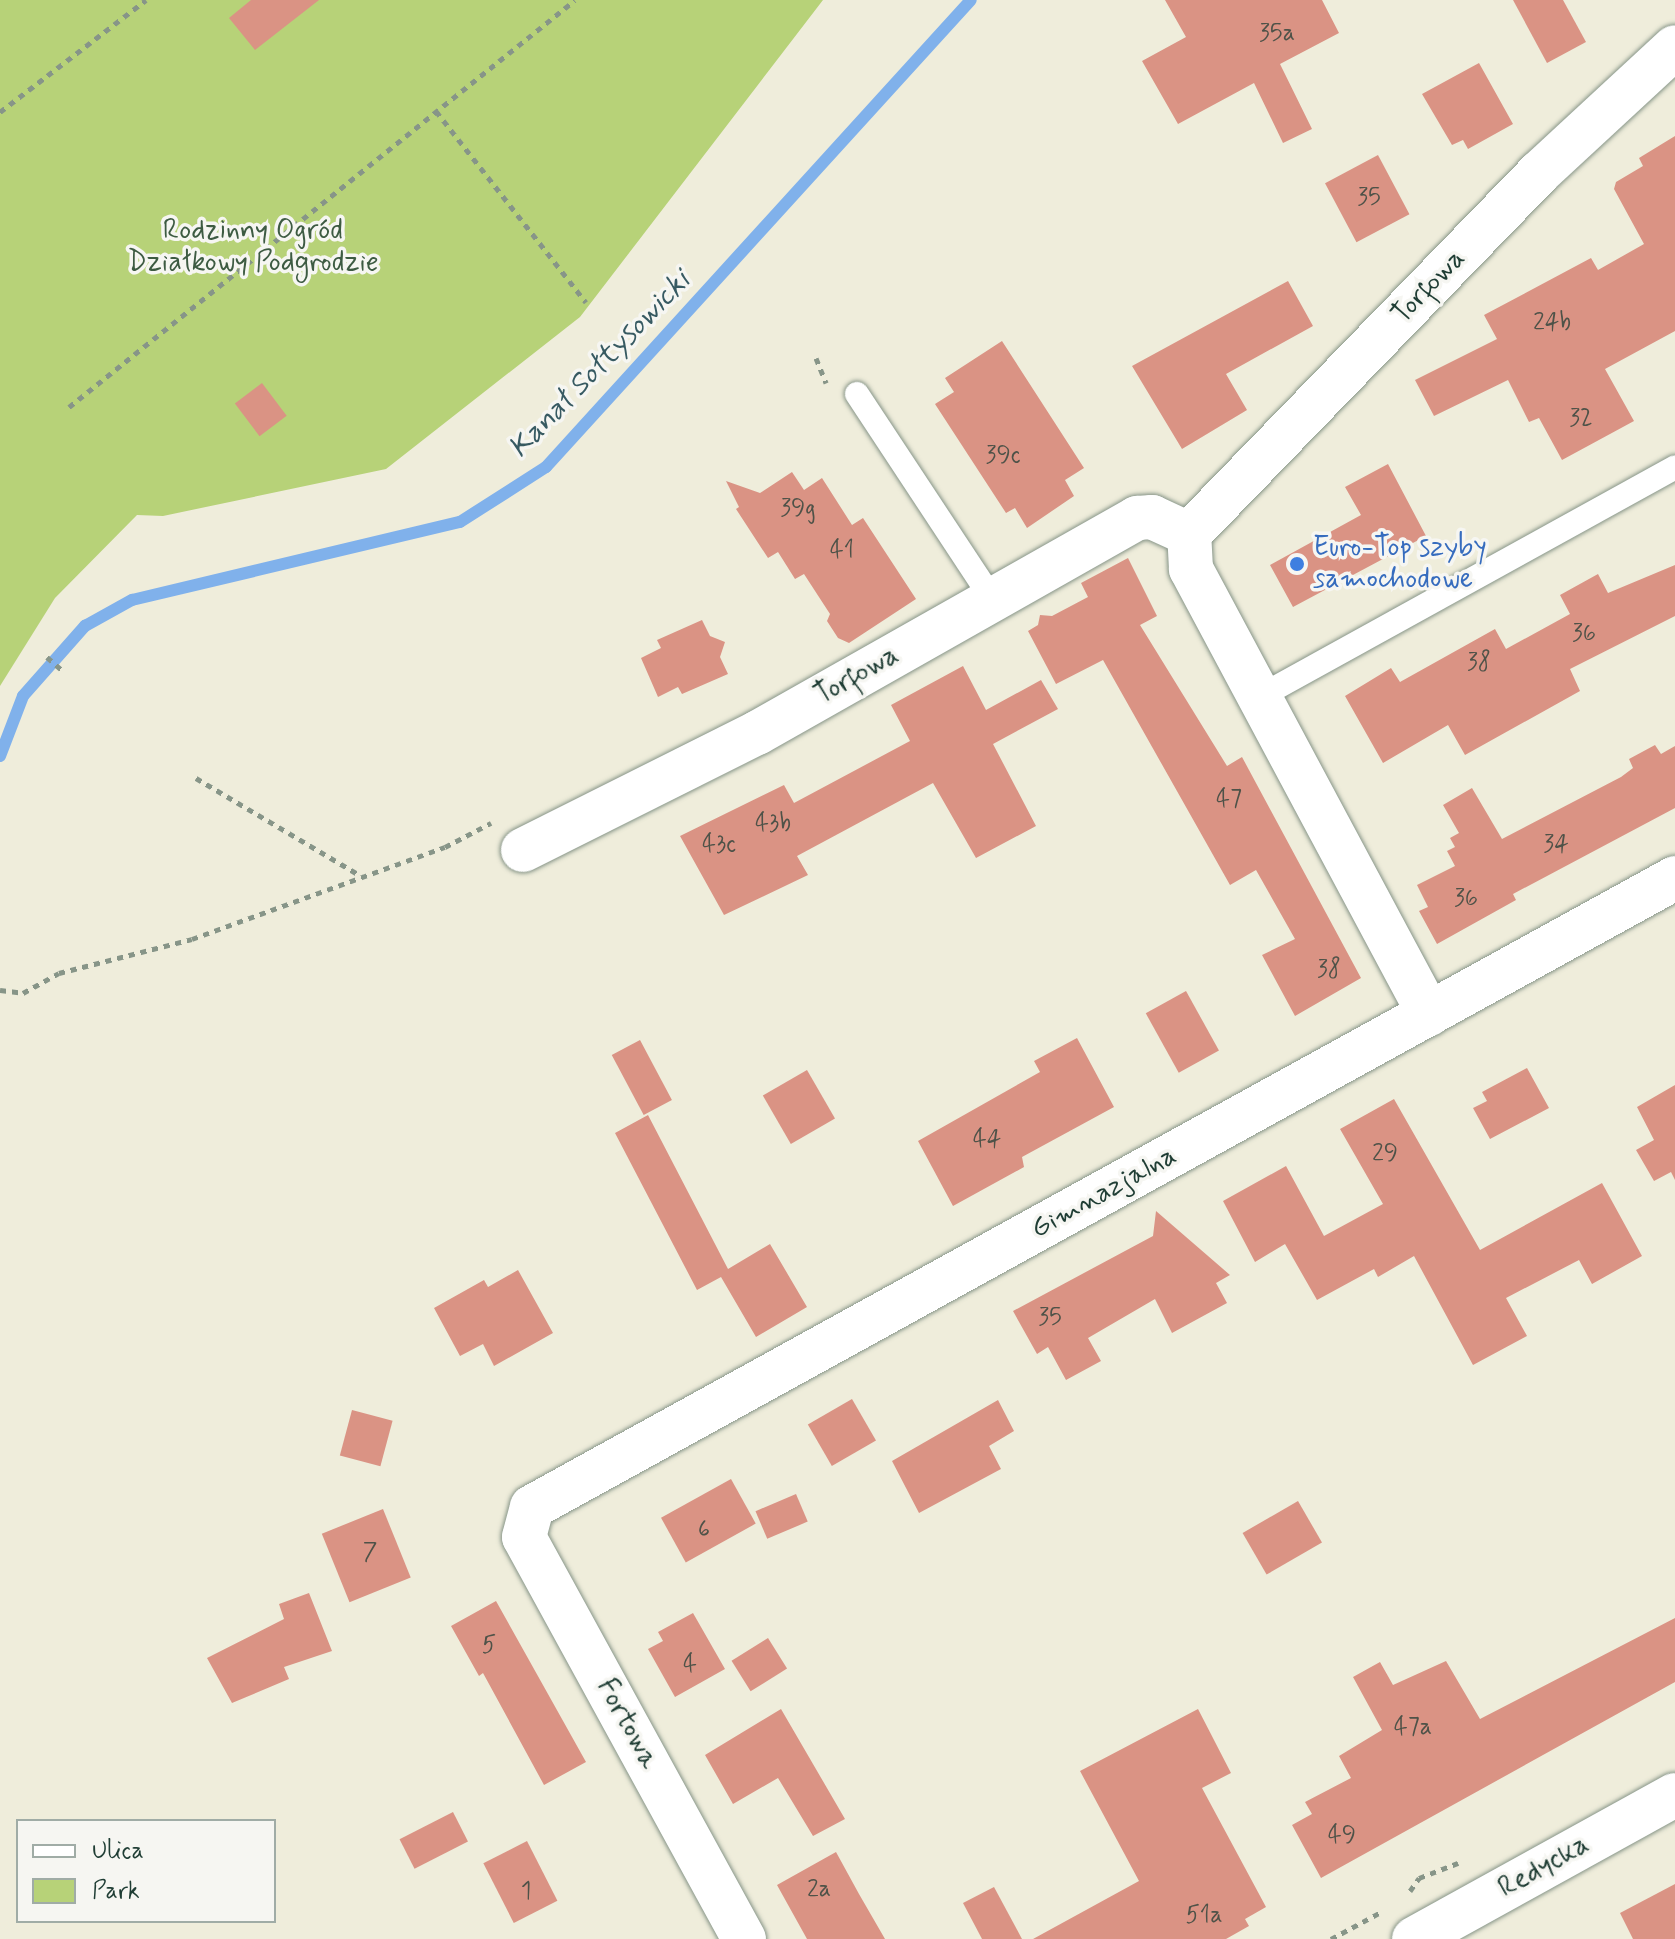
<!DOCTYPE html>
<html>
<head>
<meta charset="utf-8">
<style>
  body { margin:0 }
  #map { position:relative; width:1675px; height:1939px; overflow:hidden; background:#efeddb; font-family:Mynerve,sans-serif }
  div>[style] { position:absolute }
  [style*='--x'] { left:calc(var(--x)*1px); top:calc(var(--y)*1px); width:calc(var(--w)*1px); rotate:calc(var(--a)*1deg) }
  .green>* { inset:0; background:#b7d278 }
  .stream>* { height:12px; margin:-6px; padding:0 6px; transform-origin:6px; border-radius:6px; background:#80b1eb }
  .building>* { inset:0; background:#da9384; transform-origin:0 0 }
  .path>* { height:5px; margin-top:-2.5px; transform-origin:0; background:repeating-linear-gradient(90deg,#879588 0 6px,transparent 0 12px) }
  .roads { filter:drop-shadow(0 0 2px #879588) drop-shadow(0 0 2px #879588) }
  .service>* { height:24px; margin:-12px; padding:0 12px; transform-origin:12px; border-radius:12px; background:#fff }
  .minor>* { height:44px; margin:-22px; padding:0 22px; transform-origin:22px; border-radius:22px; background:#fff }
  .tertiary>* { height:44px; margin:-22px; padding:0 22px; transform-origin:22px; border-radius:22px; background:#fff }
  .dots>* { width:22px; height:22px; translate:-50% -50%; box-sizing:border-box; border:4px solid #f6f6f2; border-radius:50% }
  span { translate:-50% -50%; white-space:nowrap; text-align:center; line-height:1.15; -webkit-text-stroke:7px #f6f6f2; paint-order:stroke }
  .number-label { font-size:24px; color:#4e5248 }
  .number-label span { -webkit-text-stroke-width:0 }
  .park-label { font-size:28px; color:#3d5b42 }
  .street-label { font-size:28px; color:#1f3d34 }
  .shop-label { font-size:28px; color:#366cbe }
  .left { translate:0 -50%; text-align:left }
  .water-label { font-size:30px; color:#375a62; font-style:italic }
  .legend { position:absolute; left:16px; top:1819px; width:260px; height:104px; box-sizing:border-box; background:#f6f6f2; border:2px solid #a0aca6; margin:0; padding:10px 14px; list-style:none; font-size:24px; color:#1f3d34 }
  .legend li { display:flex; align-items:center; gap:16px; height:40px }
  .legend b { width:40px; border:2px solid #a0aca6 }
</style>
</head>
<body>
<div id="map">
  <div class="green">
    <div style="clip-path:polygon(0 0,823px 0,580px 317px,386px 469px,163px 516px,137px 515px,55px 598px,0 686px)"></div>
  </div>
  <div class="stream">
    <div style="--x:0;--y:756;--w:64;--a:-69"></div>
    <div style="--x:23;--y:696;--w:94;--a:-48.5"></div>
    <div style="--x:85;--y:626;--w:54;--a:-29"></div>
    <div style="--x:132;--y:600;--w:337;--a:-13.4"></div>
    <div style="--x:460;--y:522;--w:102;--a:-32.6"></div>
    <div style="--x:546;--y:467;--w:631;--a:-47.7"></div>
  </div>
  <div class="building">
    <div style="clip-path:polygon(251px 0,319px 0,255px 50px,229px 18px)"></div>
    <div style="clip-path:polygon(1165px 0,1322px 0,1339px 33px,1280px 64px,1312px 129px,1283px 143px,1254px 83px,1178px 124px,1142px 61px,1186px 37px)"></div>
    <div style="clip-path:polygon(1513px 0,1563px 0,1586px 42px,1547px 63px)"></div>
    <div style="clip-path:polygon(1479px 63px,1513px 124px,1468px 149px,1463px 140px,1452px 145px,1422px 94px)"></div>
    <div style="clip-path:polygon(1675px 136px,1675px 331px,1605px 369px,1634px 421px,1562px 460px,1539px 418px,1529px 422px,1508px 380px,1434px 416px,1415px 380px,1497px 339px,1484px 315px,1591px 258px,1598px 270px,1644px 244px,1614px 189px,1616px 182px,1643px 166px,1639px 158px)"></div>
    <div style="left:1378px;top:155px;width:67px;height:60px;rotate:62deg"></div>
    <div style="clip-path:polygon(1288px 281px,1313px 326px,1226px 374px,1247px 410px,1182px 449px,1132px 366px)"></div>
    <div style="clip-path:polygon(1002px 341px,1084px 468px,1065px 480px,1074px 496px,1027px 528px,1015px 508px,1006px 513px,935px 404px,954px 392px,945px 378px)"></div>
    <div style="left:262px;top:383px;width:41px;height:34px;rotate:53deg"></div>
    <div style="clip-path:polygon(1388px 464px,1426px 536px,1293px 607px,1270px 565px,1361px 515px,1345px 487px)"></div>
    <div style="clip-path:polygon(792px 472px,804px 490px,822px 478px,852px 525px,863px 518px,916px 599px,849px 643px,838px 638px,827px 621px,830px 614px,804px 574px,795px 579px,778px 552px,768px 558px,736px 509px,739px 507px,726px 481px,760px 493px)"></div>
    <div style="clip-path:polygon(1128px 558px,1157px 616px,1140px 625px,1227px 766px,1242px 757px,1361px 978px,1295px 1016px,1262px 955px,1295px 939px,1256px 870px,1230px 885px,1103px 660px,1056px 684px,1028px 631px,1038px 625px,1040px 615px,1052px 616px,1088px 597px,1081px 583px)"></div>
    <div style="clip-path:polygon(1675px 565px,1675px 616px,1570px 669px,1580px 691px,1465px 755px,1448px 725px,1383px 763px,1345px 696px,1391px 668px,1400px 682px,1495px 629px,1506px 649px,1570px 614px,1560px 595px,1598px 574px,1608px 593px)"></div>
    <div style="clip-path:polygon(702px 620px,710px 636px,725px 642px,720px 657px,728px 674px,682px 694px,678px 687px,658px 697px,641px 658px,661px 648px,657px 640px)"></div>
    <div style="clip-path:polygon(963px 666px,986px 710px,1041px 680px,1058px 709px,993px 744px,1036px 826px,976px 858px,933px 783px,797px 856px,808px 875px,724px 915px,680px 836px,784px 785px,794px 803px,910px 741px,891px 705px)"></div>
    <div style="clip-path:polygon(1655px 745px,1661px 754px,1675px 746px,1675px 808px,1513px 894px,1516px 900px,1437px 944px,1419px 911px,1428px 907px,1417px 885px,1455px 866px,1447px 851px,1455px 847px,1450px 838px,1459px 833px,1443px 805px,1472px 788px,1502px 839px,1621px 777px,1633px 768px,1629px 759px)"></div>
    <div style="left:1186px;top:991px;width:68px;height:46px;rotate:61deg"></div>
    <div style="clip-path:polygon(1077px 1038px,1114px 1107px,1022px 1157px,1024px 1167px,953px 1206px,918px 1141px,1040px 1072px,1034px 1061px)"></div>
    <div style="left:640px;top:1040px;width:68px;height:32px;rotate:62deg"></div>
    <div style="clip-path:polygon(1527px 1068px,1549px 1108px,1490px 1139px,1473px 1108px,1487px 1101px,1482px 1092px)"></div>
    <div style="left:807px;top:1070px;width:56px;height:51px;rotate:60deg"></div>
    <div style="clip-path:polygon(1675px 1085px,1675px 1180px,1671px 1172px,1654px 1181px,1636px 1150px,1654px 1140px,1637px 1107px)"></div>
    <div style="clip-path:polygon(1394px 1099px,1480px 1250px,1602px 1183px,1642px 1256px,1592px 1284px,1579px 1260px,1506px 1298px,1527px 1336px,1473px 1365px,1414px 1256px,1378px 1277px,1374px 1269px,1317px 1300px,1285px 1244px,1255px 1262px,1223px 1201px,1286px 1166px,1324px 1236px,1383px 1204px,1340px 1129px)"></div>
    <div style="clip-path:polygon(648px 1115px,728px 1269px,770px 1244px,807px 1307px,756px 1337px,721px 1277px,697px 1290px,615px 1133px)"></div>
    <div style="clip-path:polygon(1156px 1211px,1230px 1275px,1216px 1283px,1227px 1303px,1172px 1333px,1155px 1299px,1088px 1338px,1101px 1361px,1066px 1380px,1048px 1347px,1037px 1354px,1013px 1311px,1153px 1236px)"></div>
    <div style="clip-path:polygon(518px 1270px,553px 1333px,494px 1366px,483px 1344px,460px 1356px,434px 1308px,484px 1280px,488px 1287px)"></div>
    <div style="left:852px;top:1399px;width:48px;height:51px;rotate:60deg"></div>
    <div style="clip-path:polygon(998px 1400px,1014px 1431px,989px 1446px,1001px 1469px,919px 1513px,892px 1461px)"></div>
    <div style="left:352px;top:1410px;width:42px;height:47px;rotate:15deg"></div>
    <div style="left:731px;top:1479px;width:51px;height:80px;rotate:61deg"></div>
    <div style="left:796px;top:1494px;width:30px;height:44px;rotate:67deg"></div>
    <div style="left:1298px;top:1501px;width:48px;height:64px;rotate:60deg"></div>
    <div style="left:383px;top:1509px;width:74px;height:66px;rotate:68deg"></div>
    <div style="clip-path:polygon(309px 1593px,332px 1651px,284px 1667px,289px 1679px,232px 1703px,207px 1658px,284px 1619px,279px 1604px)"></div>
    <div style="clip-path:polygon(496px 1601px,586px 1762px,544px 1785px,483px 1673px,479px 1676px,451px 1626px)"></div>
    <div style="clip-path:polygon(693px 1613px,725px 1669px,675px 1697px,648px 1649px,663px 1641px,658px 1632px)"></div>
    <div style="clip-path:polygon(1675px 1618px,1675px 1682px,1321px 1878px,1292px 1825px,1312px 1814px,1305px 1802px,1351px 1778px,1339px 1756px,1382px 1730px,1353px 1677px,1380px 1662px,1393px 1685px,1446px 1661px,1480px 1719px)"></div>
    <div style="left:768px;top:1638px;width:36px;height:43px;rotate:58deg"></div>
    <div style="clip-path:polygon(781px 1709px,845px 1819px,813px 1836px,778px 1778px,733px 1804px,705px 1755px)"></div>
    <div style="clip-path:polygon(1198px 1709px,1231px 1773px,1202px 1788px,1266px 1907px,1245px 1919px,1249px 1926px,1226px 1939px,1033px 1939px,1139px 1881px,1080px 1771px)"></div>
    <div style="left:453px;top:1812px;width:33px;height:60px;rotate:63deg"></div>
    <div style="left:527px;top:1841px;width:67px;height:49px;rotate:63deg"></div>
    <div style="clip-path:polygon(836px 1852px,859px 1894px,885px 1939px,807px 1939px,777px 1885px)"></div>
    <div style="clip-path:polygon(1675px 1884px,1675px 1939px,1633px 1939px,1620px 1913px)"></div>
    <div style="clip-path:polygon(994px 1887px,1022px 1939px,982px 1939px,963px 1903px)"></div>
  </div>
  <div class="path">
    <div style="--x:436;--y:111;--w:243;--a:51.9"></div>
    <div style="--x:0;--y:112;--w:184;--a:-37.5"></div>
    <div style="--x:816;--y:358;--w:27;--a:68"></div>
    <div style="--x:69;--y:407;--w:649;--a:-38.81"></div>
    <div style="--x:47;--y:657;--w:21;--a:41"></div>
    <div style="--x:196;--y:778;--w:192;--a:30.7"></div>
    <div style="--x:0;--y:990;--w:23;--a:7"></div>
    <div style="--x:23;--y:993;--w:41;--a:-29.1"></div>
    <div style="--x:59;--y:973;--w:137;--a:-14.3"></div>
    <div style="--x:192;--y:939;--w:269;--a:-20"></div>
    <div style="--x:445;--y:847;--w:52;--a:-27.6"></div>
    <div style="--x:1410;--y:1891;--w:16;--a:-55"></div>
    <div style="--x:1419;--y:1878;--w:42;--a:-21"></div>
    <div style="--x:1331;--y:1939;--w:55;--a:-28.4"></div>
  </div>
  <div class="roads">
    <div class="service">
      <div style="--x:857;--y:394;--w:247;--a:56.6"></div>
      <div style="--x:1261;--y:696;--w:473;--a:-28.9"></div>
    </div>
    <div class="minor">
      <div style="--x:523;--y:850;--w:262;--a:-26.6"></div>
      <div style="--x:757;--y:733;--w:437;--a:-29.5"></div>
      <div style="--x:1137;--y:518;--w:15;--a:-4"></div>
      <div style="--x:1152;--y:517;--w:41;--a:24.7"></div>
      <div style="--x:1429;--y:1014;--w:505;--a:-118.14"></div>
      <div style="--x:1191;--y:569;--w:35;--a:-93"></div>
      <div style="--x:1189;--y:534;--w:503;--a:-45.89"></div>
      <div style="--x:1539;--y:173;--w:185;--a:-42.8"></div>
      <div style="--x:744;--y:1939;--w:458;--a:-118.7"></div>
      <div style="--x:524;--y:1537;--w:31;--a:-75"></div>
      <div style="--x:532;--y:1507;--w:1305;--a:-28.82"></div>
    </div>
    <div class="tertiary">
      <div style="--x:1414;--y:1939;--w:298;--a:-28.9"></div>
    </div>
  </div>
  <div class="dots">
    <div style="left:1297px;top:564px;background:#3f7fe0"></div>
  </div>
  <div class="number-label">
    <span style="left:1277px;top:34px">35a</span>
    <span style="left:1369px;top:198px">35</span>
    <span style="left:1552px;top:323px">24b</span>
    <span style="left:1581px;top:419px">32</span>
    <span style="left:1003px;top:456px">39c</span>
    <span style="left:798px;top:509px">39g</span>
    <span style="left:842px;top:551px">41</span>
    <span style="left:1584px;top:634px">36</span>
    <span style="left:1479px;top:663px">38</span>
    <span style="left:1229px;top:800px">47</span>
    <span style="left:773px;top:824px">43b</span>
    <span style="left:719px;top:845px">43c</span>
    <span style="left:1556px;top:845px">34</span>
    <span style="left:1466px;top:899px">36</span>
    <span style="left:1329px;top:970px">38</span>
    <span style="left:987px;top:1140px">44</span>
    <span style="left:1385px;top:1154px">29</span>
    <span style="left:1050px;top:1318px">35</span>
    <span style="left:704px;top:1530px">6</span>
    <span style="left:370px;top:1553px">7</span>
    <span style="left:489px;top:1646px">5</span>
    <span style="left:690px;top:1665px">4</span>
    <span style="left:1413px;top:1728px">47a</span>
    <span style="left:1342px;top:1836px">49</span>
    <span style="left:819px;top:1890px">2a</span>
    <span style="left:526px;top:1892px">1</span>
    <span style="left:1204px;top:1916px">51a</span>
  </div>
  <div class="park-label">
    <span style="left:253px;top:247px">Rodzinny Ogród<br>Działkowy Podgrodzie</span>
  </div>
  <div class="street-label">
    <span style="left:1429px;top:287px;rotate:-46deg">Torfowa</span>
    <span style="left:857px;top:676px;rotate:-29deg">Torfowa</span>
    <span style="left:1104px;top:1193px;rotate:-29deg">Gimnazjalna</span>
    <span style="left:627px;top:1724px;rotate:61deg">Fortowa</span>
    <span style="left:1544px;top:1867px;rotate:-29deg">Redycka</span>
  </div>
  <div class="shop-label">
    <span class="left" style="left:1313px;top:564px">Euro-Top szyby<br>samochodowe</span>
  </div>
  <div class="water-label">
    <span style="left:600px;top:365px;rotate:-46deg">Kanał Sołtysowicki</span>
  </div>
  <ul class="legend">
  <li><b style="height:10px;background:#fff"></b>Ulica</li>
  <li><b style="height:22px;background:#b7d278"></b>Park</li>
  </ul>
</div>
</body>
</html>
